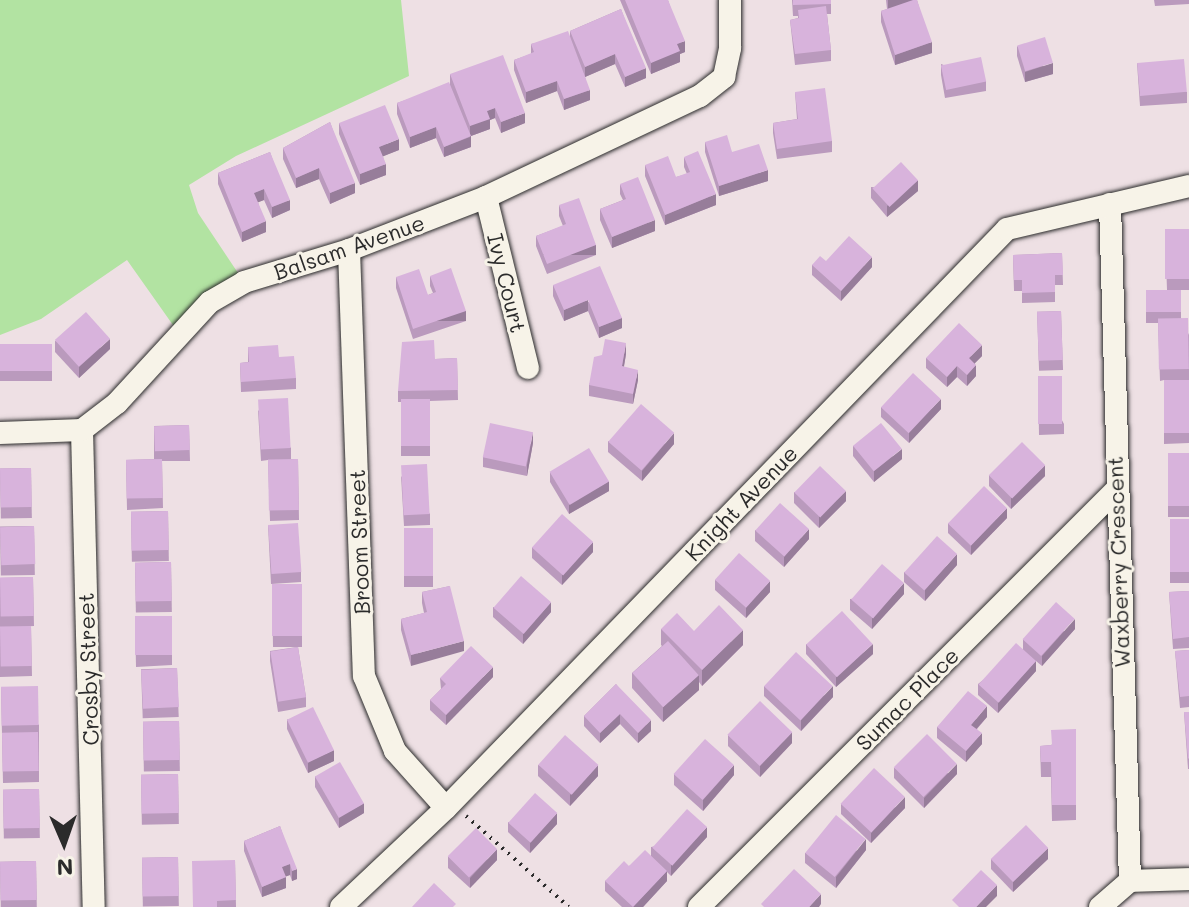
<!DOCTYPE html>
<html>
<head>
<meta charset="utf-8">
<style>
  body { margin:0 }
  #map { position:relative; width:1189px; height:907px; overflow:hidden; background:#eee0e4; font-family:Mali,sans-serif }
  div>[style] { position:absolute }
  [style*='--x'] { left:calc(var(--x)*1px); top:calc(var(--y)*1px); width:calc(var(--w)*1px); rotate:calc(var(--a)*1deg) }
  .green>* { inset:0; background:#b2e3a2 }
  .path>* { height:4px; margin-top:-2px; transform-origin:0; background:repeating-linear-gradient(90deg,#2b2b2b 0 2px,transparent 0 8px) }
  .roads { filter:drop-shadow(0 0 2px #2b2b2b) drop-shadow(0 0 2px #2b2b2b) }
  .minor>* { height:22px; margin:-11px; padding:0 11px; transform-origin:11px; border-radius:11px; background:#f7f3e8 }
  .wall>* { inset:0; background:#ba9abd; transform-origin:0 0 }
  .shaded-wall>* { inset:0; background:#977d9a; transform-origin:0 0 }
  .building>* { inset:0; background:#d8b3dc; transform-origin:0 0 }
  span { translate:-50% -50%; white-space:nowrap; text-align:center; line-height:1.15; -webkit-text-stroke:6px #f7f3e8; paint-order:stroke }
  .street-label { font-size:22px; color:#2b2b2b }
  .north { position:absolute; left:24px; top:803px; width:80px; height:80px; -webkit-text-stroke:6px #f7f3e8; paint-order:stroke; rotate:178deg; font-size:22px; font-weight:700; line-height:32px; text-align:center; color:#2b2b2b }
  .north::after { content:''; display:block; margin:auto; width:28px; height:36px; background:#2b2b2b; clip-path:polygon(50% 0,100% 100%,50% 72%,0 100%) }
</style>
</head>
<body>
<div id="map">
  <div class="green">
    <div style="clip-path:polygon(0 0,401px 0,409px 76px,236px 156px,189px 185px,198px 213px,244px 282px,180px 335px,127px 260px,41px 319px,0 335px)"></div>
  </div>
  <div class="path">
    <div style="--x:466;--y:816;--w:137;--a:41.5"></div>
  </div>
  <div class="roads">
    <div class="minor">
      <div style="--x:486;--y:197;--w:176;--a:76.2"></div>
      <div style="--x:1110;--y:204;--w:677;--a:88.31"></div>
      <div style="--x:349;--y:250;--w:426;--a:88"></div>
      <div style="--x:364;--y:676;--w:81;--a:67.5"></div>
      <div style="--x:395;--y:751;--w:76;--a:48.2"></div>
      <div style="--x:82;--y:430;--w:477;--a:88.6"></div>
      <div style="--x:0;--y:433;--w:82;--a:-2.1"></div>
      <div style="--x:82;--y:430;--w:44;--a:-37.6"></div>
      <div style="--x:117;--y:403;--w:137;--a:-47.4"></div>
      <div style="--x:210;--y:302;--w:39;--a:-30"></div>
      <div style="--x:244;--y:282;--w:110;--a:-16.9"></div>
      <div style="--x:349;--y:250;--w:147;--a:-21.1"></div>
      <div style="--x:486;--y:197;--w:237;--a:-25.3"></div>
      <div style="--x:700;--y:96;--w:31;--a:-38"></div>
      <div style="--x:724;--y:77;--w:30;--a:-78"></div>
      <div style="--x:730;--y:48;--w:48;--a:-90"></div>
      <div style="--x:1130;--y:881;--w:59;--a:-1.9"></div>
      <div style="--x:341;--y:907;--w:144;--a:-43.3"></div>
      <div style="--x:446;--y:808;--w:806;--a:-45.9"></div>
      <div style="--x:1007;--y:229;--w:187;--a:-13.3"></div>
      <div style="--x:699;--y:907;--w:588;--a:-45"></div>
      <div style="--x:1100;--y:907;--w:40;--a:-41"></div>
    </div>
  </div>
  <div class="wall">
    <div style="clip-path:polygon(620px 0,668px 0,685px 52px,680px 54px,680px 62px,651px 74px)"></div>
    <div style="clip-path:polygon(792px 0,831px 0,831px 14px,827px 14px,831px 50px,831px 61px,795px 65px,790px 20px,798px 18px,798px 16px,793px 16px)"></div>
    <div style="clip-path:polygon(886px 0,917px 0,932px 53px,895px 65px,881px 22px,881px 11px,887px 9px)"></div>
    <div style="clip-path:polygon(1154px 0,1189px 0,1189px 4px,1155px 6px)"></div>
    <div style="clip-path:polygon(621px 9px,646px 78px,625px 87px,615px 64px,585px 77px,590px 100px,564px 110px,557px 91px,526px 103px,514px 70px,514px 60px,531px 54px,531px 44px,570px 36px,570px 31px)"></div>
    <div style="clip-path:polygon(1017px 46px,1053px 74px,1025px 82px,1017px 56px)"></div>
    <div style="clip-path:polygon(1137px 63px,1187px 92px,1187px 103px,1140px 106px)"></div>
    <div style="clip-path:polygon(941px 64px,986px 81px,986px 91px,945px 98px,941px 75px)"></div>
    <div style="clip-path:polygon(450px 74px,525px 123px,501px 133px,495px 118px,490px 120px,490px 129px,471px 136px,471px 147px,444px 157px,436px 138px,410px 148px,397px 114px,397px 103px,450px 85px)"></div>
    <div style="clip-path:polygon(795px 92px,832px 141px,832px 152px,777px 159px,773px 133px,773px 123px,797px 119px)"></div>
    <div style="clip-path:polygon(330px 122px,355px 193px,330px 204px,319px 179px,296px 188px,283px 159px,283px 148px)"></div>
    <div style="clip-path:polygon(339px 123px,399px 150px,383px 156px,386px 175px,360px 185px,339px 134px)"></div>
    <div style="clip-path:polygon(705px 142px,732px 152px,768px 181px,719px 196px,705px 152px)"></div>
    <div style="clip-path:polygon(270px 152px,290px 210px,272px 218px,264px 200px,258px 202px,266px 232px,242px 242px,218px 184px,218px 173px)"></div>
    <div style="clip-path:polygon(684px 157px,716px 205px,665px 225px,645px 176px,645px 165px,676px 177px,687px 174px,684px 167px)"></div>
    <div style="clip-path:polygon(620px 184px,655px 231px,612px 248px,600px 220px,600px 209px,623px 200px,620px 194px)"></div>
    <div style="clip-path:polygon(871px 187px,918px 191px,887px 217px,871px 198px)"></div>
    <div style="clip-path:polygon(559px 205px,596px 255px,547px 274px,536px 246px,536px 236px,563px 226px,559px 216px)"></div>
    <div style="clip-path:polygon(1189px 229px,1189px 290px,1181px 290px,1181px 318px,1189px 335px,1189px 380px,1168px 380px,1189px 380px,1189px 443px,1164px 444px,1164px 380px,1160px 381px,1158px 323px,1146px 323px,1146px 290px,1167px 290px,1165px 230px)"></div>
    <div style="clip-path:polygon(1062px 253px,1063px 285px,1055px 285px,1055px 302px,1022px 303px,1022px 291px,1014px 291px,1013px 255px)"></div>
    <div style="clip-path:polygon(826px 261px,872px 267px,841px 301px,812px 275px,812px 265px)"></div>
    <div style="clip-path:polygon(430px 276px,466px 321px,413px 339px,396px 288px,396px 277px,428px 295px,433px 293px,430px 286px)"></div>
    <div style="clip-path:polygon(553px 285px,622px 318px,622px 328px,599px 338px,588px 311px,564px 321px,553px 296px)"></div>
    <div style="left:1061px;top:311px;width:59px;height:24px;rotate:88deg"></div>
    <div style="clip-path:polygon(55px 341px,110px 349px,79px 378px,55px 352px)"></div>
    <div style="left:0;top:344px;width:52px;height:37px"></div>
    <div style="clip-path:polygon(248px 347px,296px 378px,296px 389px,241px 392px,240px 363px,248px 362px)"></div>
    <div style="clip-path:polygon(626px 354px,624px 367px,638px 380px,633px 404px,589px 396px,589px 385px,602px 355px)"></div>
    <div style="clip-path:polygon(982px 356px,975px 363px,976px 376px,967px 386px,957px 377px,947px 387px,926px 368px,926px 358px)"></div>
    <div style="clip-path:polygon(457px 358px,458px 400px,430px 401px,430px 456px,401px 456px,401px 402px,398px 402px,398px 391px,435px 359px)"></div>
    <div style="clip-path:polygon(1038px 376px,1064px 424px,1064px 434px,1039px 435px)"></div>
    <div style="clip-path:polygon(881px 407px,941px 409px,909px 443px,881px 417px)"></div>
    <div style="clip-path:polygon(258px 410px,291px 448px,291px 459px,298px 459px,299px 520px,270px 521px,268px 460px,261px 461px)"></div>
    <div style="clip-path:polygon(189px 425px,190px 461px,162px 461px,163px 508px,127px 510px,126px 460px,154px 459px,154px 426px)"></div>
    <div style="clip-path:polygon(608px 441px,674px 444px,642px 481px,608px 452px)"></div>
    <div style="clip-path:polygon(533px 443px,527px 476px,483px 467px,483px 457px)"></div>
    <div style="clip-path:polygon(853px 446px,902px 459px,874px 482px,853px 456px)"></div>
    <div style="left:1168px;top:453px;width:21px;height:64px"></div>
    <div style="left:31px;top:468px;width:50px;height:31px;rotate:89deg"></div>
    <div style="clip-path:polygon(550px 472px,609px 491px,569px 514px,550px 482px)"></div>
    <div style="clip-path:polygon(989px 475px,1045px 476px,1011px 509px,989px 486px)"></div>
    <div style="clip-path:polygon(401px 476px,430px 514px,430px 525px,404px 526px)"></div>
    <div style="clip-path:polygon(794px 492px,846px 501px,819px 528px,794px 503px)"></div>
    <div style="left:168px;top:511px;width:50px;height:37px;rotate:89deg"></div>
    <div style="clip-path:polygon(1007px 518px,971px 555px,948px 533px,948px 523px)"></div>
    <div style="left:1170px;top:519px;width:19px;height:64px"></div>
    <div style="clip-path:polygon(268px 525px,301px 572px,301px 582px,271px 584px)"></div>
    <div style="left:34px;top:526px;width:49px;height:34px;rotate:89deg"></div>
    <div style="left:404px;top:528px;width:29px;height:59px"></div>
    <div style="clip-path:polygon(755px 530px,809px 539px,784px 567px,755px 541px)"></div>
    <div style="clip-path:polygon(532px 547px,593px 552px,562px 585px,532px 558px)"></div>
    <div style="left:171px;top:562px;width:50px;height:36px;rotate:89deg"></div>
    <div style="clip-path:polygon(957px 565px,925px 601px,904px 582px,904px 572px)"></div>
    <div style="clip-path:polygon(33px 577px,34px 626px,15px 627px,31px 626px,32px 676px,0 677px,0 578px)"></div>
    <div style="clip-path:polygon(715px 580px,770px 592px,746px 618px,715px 590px)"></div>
    <div style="clip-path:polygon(302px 584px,302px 647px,298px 647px,306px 697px,306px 707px,278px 712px,270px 661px,270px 651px,297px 647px,273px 647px,272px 585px)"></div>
    <div style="clip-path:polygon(450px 586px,411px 666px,401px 630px,401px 619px,424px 613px,422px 603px,422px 592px)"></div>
    <div style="clip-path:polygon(1189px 591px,1189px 648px,1173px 649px,1169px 592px)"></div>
    <div style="clip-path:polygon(904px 594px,872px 629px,850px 610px,850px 599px)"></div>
    <div style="clip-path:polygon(493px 607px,551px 612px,523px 644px,493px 617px)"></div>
    <div style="clip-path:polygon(135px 617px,172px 655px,172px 665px,136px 667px)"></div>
    <div style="clip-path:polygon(661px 629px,694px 631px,743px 645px,702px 686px,699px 682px,699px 690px,663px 722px,632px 688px,632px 673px,662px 646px,661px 645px)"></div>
    <div style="clip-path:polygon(1075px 629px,1042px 666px,1036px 661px,1036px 671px,998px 713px,978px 695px,978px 684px,1023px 649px,1023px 639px)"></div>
    <div style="clip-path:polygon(806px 644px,873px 654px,836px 687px,806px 654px)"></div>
    <div style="clip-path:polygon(1189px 650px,1189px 707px,1180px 708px,1175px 651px)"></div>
    <div style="left:177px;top:668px;width:49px;height:36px;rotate:88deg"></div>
    <div style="clip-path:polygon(493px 677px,446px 725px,430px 710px,430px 700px,441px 689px,440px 678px)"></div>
    <div style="clip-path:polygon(616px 684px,651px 731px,638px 743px,620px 724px,600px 743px,584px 726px,584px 716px)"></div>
    <div style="clip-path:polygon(764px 686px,833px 697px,801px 731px,764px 696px)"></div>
    <div style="clip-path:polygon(1px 687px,39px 725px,39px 782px,3px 783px)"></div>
    <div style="clip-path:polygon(1184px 712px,1189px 712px,1189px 769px,1188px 769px)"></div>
    <div style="clip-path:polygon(987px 717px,977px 729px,982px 744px,966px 762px,937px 738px,937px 727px)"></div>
    <div style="clip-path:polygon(287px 719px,334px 761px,308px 773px,287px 729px)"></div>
    <div style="left:179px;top:721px;width:50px;height:36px;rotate:89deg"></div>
    <div style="clip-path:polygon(1076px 729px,1076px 820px,1052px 821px,1051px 777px,1041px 777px,1040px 746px,1051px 745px)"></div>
    <div style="clip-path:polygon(728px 735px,792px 743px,760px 777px,728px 746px)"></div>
    <div style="clip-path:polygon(538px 765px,598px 776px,570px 806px,538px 776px)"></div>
    <div style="clip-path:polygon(894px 768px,957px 774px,924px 808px,894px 778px)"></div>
    <div style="left:178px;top:774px;width:50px;height:37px;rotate:89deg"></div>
    <div style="clip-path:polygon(674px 774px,734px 775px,703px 811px,674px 785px)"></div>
    <div style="clip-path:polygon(315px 776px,364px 813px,339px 828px,315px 787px)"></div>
    <div style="left:39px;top:789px;width:49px;height:36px;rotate:89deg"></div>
    <div style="clip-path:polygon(841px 804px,905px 808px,871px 843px,841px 814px)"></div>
    <div style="clip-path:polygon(508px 822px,557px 824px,530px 853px,508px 832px)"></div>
    <div style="clip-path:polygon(280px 826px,297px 879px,292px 881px,290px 875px,285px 876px,286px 888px,262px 897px,244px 851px,244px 841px)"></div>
    <div style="clip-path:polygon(707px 837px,671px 876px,667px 872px,667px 881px,643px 907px,622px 907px,605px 891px,605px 881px,629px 866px,651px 856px,651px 847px)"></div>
    <div style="clip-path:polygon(866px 850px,836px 888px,805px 863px,805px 853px)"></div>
    <div style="left:178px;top:857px;width:49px;height:36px;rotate:89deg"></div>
    <div style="clip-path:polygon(448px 857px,497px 860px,470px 888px,448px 868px)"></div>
    <div style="clip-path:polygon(991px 859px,1048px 859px,1013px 892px,991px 869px)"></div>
    <div style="clip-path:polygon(235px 860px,236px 907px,193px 907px)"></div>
    <div style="left:36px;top:861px;width:46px;height:36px;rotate:89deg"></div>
  </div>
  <div class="shaded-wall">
    <div style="clip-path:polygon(888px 0,916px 0,888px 10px)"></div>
    <div style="clip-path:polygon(685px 41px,685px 52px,680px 54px,680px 62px,651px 74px,651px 63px,677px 44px)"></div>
    <div style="clip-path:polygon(932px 42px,932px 53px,895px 65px,895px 55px)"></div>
    <div style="clip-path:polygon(615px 54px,615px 64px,585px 77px,585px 67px)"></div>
    <div style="clip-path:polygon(1053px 63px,1053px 74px,1025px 82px,1025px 72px)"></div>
    <div style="clip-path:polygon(646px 68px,646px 78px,625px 87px,625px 77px)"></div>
    <div style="clip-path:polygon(557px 81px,557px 91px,526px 103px,526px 92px)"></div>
    <div style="clip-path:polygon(590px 90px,590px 100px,564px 110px,564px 99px)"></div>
    <div style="clip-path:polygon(495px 108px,495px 118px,490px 120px,490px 129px,471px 136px,471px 147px,444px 157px,444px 147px,470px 137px,470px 126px,487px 111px)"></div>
    <div style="clip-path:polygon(525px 113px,525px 123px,501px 133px,501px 122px)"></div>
    <div style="clip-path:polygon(436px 127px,436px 138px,410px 148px,410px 137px)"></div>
    <div style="clip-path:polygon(399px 139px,399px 150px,379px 158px,379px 147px)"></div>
    <div style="clip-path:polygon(386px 164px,386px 175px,360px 185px,360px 174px)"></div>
    <div style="clip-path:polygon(319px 168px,319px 179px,296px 188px,296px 178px)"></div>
    <div style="clip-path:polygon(768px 170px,768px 181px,719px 196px,719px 186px)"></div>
    <div style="clip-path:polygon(918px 180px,918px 191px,887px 217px,887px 206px)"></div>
    <div style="clip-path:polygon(355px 183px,355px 193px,330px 204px,330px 193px)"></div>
    <div style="clip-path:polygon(264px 189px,264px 200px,254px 204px,254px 193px)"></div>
    <div style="clip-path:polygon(716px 194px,716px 205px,665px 225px,665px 215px)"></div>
    <div style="clip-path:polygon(290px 200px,290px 210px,272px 218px,272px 207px)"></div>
    <div style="clip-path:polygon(655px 220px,655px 231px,612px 248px,612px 237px)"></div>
    <div style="clip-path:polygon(266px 221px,266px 232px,242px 242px,242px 232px)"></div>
    <div style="left:596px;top:245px;width:10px;height:53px;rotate:90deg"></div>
    <div style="clip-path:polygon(872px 257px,872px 267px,841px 301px,841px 291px)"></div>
    <div style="clip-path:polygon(588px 300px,588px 311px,564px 321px,564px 310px)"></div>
    <div style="left:466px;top:311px;width:10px;height:56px;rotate:90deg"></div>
    <div style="clip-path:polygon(622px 318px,622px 328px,599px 338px,599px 327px)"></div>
    <div style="clip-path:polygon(110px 339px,110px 349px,79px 378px,79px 367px)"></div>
    <div style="clip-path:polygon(626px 343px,626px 354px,622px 377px,622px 366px)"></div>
    <div style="clip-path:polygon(982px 345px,982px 356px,969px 369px,969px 358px)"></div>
    <div style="clip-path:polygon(976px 365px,976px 376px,967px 386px,967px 375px)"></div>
    <div style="clip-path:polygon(957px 366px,957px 377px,947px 387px,947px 377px)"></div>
    <div style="clip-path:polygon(638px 370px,638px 380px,633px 404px,633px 394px)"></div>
    <div style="clip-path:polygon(941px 399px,941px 409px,909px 443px,909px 432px)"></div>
    <div style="clip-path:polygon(533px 432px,533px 443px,527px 476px,527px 465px)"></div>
    <div style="clip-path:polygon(674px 433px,674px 444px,642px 481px,642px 471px)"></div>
    <div style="clip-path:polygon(902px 449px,902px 459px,874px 482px,874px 471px)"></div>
    <div style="clip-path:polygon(1045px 465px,1045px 476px,1011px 509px,1011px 498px)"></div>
    <div style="clip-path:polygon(609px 481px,609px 491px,569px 514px,569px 504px)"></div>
    <div style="clip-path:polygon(846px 491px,846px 501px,819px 528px,819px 517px)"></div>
    <div style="clip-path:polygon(1007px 508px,1007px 518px,971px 555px,971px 545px)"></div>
    <div style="clip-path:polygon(809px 529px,809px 539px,784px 567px,784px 557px)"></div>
    <div style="clip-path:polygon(593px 542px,593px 552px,562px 585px,562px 575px)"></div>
    <div style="clip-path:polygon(957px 554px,957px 565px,925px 601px,925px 590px)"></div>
    <div style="clip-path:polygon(770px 581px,770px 592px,746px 618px,746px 607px)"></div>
    <div style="clip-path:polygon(904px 583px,904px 594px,872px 629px,872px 618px)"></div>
    <div style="clip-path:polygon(551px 602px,551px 612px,523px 644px,523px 633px)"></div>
    <div style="clip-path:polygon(1075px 619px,1075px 629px,1042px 666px,1042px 656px)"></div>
    <div style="clip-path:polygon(743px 630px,743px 645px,702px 686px,702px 670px)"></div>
    <div style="clip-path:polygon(464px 641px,464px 651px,411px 666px,411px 655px)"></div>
    <div style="clip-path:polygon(873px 644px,873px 654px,836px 687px,836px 677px)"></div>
    <div style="clip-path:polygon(1036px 661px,1036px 671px,998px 713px,998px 702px)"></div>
    <div style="clip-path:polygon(493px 667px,493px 677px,446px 725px,446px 715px)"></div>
    <div style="clip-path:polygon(699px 675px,699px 690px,663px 722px,663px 707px)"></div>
    <div style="clip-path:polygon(833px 686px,833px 697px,801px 731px,801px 720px)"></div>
    <div style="clip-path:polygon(987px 706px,987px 717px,971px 735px,971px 725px)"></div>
    <div style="clip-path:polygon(620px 714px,620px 724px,600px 743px,600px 733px)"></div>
    <div style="clip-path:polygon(651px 720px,651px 731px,638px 743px,638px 733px)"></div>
    <div style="clip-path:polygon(792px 732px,792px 743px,760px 777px,760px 766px)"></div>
    <div style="clip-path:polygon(982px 733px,982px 744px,966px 762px,966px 751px)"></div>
    <div style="clip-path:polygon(334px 750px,334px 761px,308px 773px,308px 762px)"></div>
    <div style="clip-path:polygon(957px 764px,957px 774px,924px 808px,924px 798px)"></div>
    <div style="clip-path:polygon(598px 765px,598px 776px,570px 806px,570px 795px)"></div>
    <div style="clip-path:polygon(734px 765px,734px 775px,703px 811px,703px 800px)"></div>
    <div style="clip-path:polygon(905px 797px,905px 808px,871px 843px,871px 833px)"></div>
    <div style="clip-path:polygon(364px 803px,364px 813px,339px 828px,339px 817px)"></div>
    <div style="clip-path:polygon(557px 813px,557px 824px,530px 853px,530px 842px)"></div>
    <div style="clip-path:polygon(707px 827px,707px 837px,671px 876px,671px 865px)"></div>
    <div style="clip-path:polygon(866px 839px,866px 850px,836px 888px,836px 877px)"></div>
    <div style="clip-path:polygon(1048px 848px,1048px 859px,1013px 892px,1013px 882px)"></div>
    <div style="clip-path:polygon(497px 849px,497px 860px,470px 888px,470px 878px)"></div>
    <div style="clip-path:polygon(290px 864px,290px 875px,282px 878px,282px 867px)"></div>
    <div style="clip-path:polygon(297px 869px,297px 879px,292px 881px,292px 871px)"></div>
    <div style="clip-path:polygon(667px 871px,667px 881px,643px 907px,633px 907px)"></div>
    <div style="clip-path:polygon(286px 877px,286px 888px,262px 897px,262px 887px)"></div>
    <div style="clip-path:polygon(997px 885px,997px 896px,986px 907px,976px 907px)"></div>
    <div style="clip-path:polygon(821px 894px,821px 904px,819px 907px,809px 907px)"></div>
  </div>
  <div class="building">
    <div style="clip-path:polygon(625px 0,668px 0,685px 41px,677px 44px,680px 51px,651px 63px)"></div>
    <div style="clip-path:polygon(793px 0,831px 0,831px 4px,793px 5px)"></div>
    <div style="clip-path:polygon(913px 0,917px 0,932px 42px,895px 55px,881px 11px)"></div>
    <div style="clip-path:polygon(826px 6px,831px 50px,795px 54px,790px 20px,799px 18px,798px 10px)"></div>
    <div style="clip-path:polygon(621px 9px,646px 68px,625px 77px,615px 54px,585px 67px,570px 31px)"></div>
    <div style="clip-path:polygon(568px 31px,590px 90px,564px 99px,557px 81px,526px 92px,514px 60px,534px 52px,531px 44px)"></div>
    <div style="left:1045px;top:37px;width:27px;height:29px;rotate:73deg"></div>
    <div style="clip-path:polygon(503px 55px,525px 113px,501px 122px,495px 108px,487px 111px,490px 119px,470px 126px,450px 74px)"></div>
    <div style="left:981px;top:57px;width:25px;height:41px;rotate:78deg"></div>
    <div style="left:1184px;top:59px;width:33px;height:47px;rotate:85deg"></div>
    <div style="clip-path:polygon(449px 82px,471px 136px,444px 147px,436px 127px,410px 137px,397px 103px)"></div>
    <div style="clip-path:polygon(825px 88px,832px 141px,777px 149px,773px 123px,798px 119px,795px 92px)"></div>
    <div style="clip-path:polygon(385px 105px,399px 139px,379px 147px,386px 164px,360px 174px,339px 123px)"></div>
    <div style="clip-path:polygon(330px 122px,355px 183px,330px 193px,319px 168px,296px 178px,283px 148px)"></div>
    <div style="clip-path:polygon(727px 135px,732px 152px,759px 144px,768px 170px,719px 186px,705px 142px)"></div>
    <div style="clip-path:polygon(698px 151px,716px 194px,665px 215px,645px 165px,668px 156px,676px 177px,690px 172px,684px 157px)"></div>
    <div style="clip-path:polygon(270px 152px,290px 200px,272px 207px,264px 189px,254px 193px,266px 221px,242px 232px,218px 173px)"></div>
    <div style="left:901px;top:162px;width:25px;height:39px;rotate:47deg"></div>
    <div style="clip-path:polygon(638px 177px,655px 220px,612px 237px,600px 209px,626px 199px,620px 184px)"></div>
    <div style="clip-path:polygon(579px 198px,596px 245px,547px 264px,536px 236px,566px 224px,559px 205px)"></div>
    <div style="left:1189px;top:229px;width:50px;height:24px;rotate:90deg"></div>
    <div style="clip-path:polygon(849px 236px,872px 257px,841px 291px,812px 265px,820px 256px,826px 261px)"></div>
    <div style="clip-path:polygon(1062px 253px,1063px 275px,1055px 275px,1055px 292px,1022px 293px,1022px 280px,1014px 280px,1013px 255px)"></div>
    <div style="clip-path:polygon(600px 266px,622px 318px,599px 327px,588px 300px,564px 310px,553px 285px)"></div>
    <div style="clip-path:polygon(451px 268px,466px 311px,413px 329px,396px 277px,419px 269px,428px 295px,436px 292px,430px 276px)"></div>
    <div style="left:1146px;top:290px;width:35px;height:22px"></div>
    <div style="left:1061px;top:311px;width:49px;height:24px;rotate:88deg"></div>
    <div style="left:86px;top:312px;width:36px;height:42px;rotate:48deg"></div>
    <div style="left:1188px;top:318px;width:51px;height:30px;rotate:89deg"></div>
    <div style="clip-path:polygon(959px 323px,982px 345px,969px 358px,976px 365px,967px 375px,957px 366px,947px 377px,926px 358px)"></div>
    <div style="clip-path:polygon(605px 339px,626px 343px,622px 366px,638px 370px,633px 394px,589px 385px,594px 357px,602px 355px)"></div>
    <div style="clip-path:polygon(434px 340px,435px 359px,457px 358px,458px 390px,398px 391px,402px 342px)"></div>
    <div style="left:0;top:344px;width:52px;height:27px"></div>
    <div style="clip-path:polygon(278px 345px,279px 357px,294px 356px,296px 378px,241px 382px,240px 363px,249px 362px,248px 347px)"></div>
    <div style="left:913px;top:373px;width:38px;height:47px;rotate:43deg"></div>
    <div style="left:1038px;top:376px;width:24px;height:48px"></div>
    <div style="left:1164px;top:380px;width:25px;height:53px"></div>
    <div style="left:288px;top:398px;width:50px;height:30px;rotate:87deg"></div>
    <div style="left:430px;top:399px;width:47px;height:29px;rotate:90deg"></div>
    <div style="left:641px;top:404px;width:44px;height:50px;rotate:41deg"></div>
    <div style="left:490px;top:423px;width:44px;height:35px;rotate:12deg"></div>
    <div style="left:881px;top:423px;width:33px;height:36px;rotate:51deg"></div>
    <div style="left:189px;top:425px;width:25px;height:35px;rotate:88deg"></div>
    <div style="left:1022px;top:442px;width:33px;height:47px;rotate:45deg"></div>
    <div style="left:589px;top:448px;width:39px;height:46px;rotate:59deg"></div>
    <div style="left:1168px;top:453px;width:21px;height:53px"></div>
    <div style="left:162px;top:459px;width:39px;height:36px;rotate:89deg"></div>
    <div style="left:298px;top:459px;width:51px;height:30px;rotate:89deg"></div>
    <div style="left:427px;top:464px;width:50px;height:26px;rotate:87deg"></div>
    <div style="left:820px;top:466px;width:36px;height:37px;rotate:44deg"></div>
    <div style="left:31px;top:468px;width:39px;height:31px;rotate:89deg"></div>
    <div style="left:984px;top:486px;width:32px;height:52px;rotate:44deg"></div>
    <div style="left:780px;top:503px;width:39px;height:37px;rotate:42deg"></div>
    <div style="left:168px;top:511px;width:39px;height:37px;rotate:89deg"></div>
    <div style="left:562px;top:514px;width:42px;height:45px;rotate:42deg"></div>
    <div style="left:1170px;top:519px;width:19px;height:53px"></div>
    <div style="left:298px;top:523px;width:49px;height:30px;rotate:86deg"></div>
    <div style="left:34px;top:526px;width:38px;height:34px;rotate:88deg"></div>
    <div style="left:404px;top:528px;width:29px;height:48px"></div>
    <div style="left:937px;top:536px;width:27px;height:49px;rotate:42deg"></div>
    <div style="left:739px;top:553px;width:42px;height:36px;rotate:42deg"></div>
    <div style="left:171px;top:562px;width:39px;height:36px;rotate:89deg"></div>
    <div style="left:882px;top:564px;width:29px;height:47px;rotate:41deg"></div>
    <div style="left:521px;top:576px;width:40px;height:42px;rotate:41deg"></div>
    <div style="left:33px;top:577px;width:39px;height:33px;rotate:89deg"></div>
    <div style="left:302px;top:584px;width:52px;height:30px;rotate:90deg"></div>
    <div style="clip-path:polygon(450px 586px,464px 641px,411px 655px,401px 619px,427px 612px,422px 592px)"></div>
    <div style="clip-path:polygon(1189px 591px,1189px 637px,1173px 639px,1169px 592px)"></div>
    <div style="left:1056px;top:602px;width:25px;height:50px;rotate:42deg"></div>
    <div style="clip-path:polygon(719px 605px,743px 630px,702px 670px,661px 629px,677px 613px,694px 631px)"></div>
    <div style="left:842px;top:611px;width:45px;height:49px;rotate:47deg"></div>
    <div style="left:172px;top:616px;width:39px;height:37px;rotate:90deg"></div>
    <div style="left:31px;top:626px;width:40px;height:31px;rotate:89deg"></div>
    <div style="left:668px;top:641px;width:46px;height:48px;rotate:48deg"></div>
    <div style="left:1016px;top:643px;width:27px;height:56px;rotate:42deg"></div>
    <div style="clip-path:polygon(471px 646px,493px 667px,446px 715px,430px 700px,446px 684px,440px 678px)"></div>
    <div style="left:298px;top:647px;width:51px;height:28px;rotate:81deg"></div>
    <div style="clip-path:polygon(1189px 650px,1189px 696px,1180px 697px,1175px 651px)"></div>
    <div style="left:796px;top:652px;width:50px;height:47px;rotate:43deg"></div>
    <div style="left:177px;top:668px;width:39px;height:36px;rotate:87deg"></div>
    <div style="clip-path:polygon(616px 684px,651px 720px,638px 733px,620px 714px,600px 733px,584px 716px)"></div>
    <div style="left:38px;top:686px;width:39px;height:37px;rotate:89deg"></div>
    <div style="clip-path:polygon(968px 691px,987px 706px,971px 725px,982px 733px,966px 751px,937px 727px)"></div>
    <div style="left:760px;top:701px;width:45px;height:47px;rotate:44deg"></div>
    <div style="left:313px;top:707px;width:48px;height:29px;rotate:64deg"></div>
    <div style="clip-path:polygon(1184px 712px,1189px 712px,1189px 758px,1188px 759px)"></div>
    <div style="left:179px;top:721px;width:39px;height:36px;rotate:89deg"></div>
    <div style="clip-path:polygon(1076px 729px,1076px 805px,1052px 805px,1051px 762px,1041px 762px,1040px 746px,1052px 745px,1051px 730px)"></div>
    <div style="left:38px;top:732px;width:39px;height:36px;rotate:89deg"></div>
    <div style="left:927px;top:734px;width:42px;height:47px;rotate:45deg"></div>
    <div style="left:565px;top:735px;width:45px;height:40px;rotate:42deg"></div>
    <div style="left:705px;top:739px;width:39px;height:47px;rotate:42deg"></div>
    <div style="left:340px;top:762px;width:48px;height:29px;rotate:60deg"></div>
    <div style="left:874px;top:768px;width:42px;height:49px;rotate:43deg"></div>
    <div style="left:178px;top:774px;width:39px;height:37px;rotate:89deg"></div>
    <div style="left:39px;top:789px;width:39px;height:36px;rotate:89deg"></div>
    <div style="left:535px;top:793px;width:30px;height:40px;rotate:42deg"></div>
    <div style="left:687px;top:809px;width:27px;height:52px;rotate:42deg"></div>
    <div style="left:836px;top:815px;width:38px;height:49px;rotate:39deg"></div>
    <div style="left:1026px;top:825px;width:32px;height:49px;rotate:46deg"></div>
    <div style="clip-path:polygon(280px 826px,297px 869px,292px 871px,290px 864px,282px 867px,286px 877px,262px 887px,244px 841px)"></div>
    <div style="left:476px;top:828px;width:30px;height:40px;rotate:45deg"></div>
    <div style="clip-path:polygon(645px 850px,667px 871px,633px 907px,605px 881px,624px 861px,629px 866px)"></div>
    <div style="left:178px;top:857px;width:39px;height:36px;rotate:89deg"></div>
    <div style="clip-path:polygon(235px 860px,236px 900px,217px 901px,217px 907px,193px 907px,192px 861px)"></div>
    <div style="left:36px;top:861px;width:39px;height:36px;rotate:89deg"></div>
    <div style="clip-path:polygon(794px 869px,821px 894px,809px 907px,764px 907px,761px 904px)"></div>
    <div style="clip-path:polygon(981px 870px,997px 885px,976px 907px,959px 907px,952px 900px)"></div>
    <div style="clip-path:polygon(434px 883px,456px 904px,453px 907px,412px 907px)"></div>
  </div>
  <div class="street-label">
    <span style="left:349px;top:247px;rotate:-19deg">Balsam Avenue</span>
    <span style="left:507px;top:283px;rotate:76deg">Ivy Court</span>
    <span style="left:741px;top:503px;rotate:-46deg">Knight Avenue</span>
    <span style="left:359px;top:542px;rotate:-92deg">Broom Street</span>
    <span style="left:1118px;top:562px;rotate:-92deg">Waxberry Crescent</span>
    <span style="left:88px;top:669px;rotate:-92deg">Crosby Street</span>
    <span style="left:907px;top:699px;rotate:-45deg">Sumac Place</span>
  </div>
  <div class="north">N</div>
</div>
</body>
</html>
